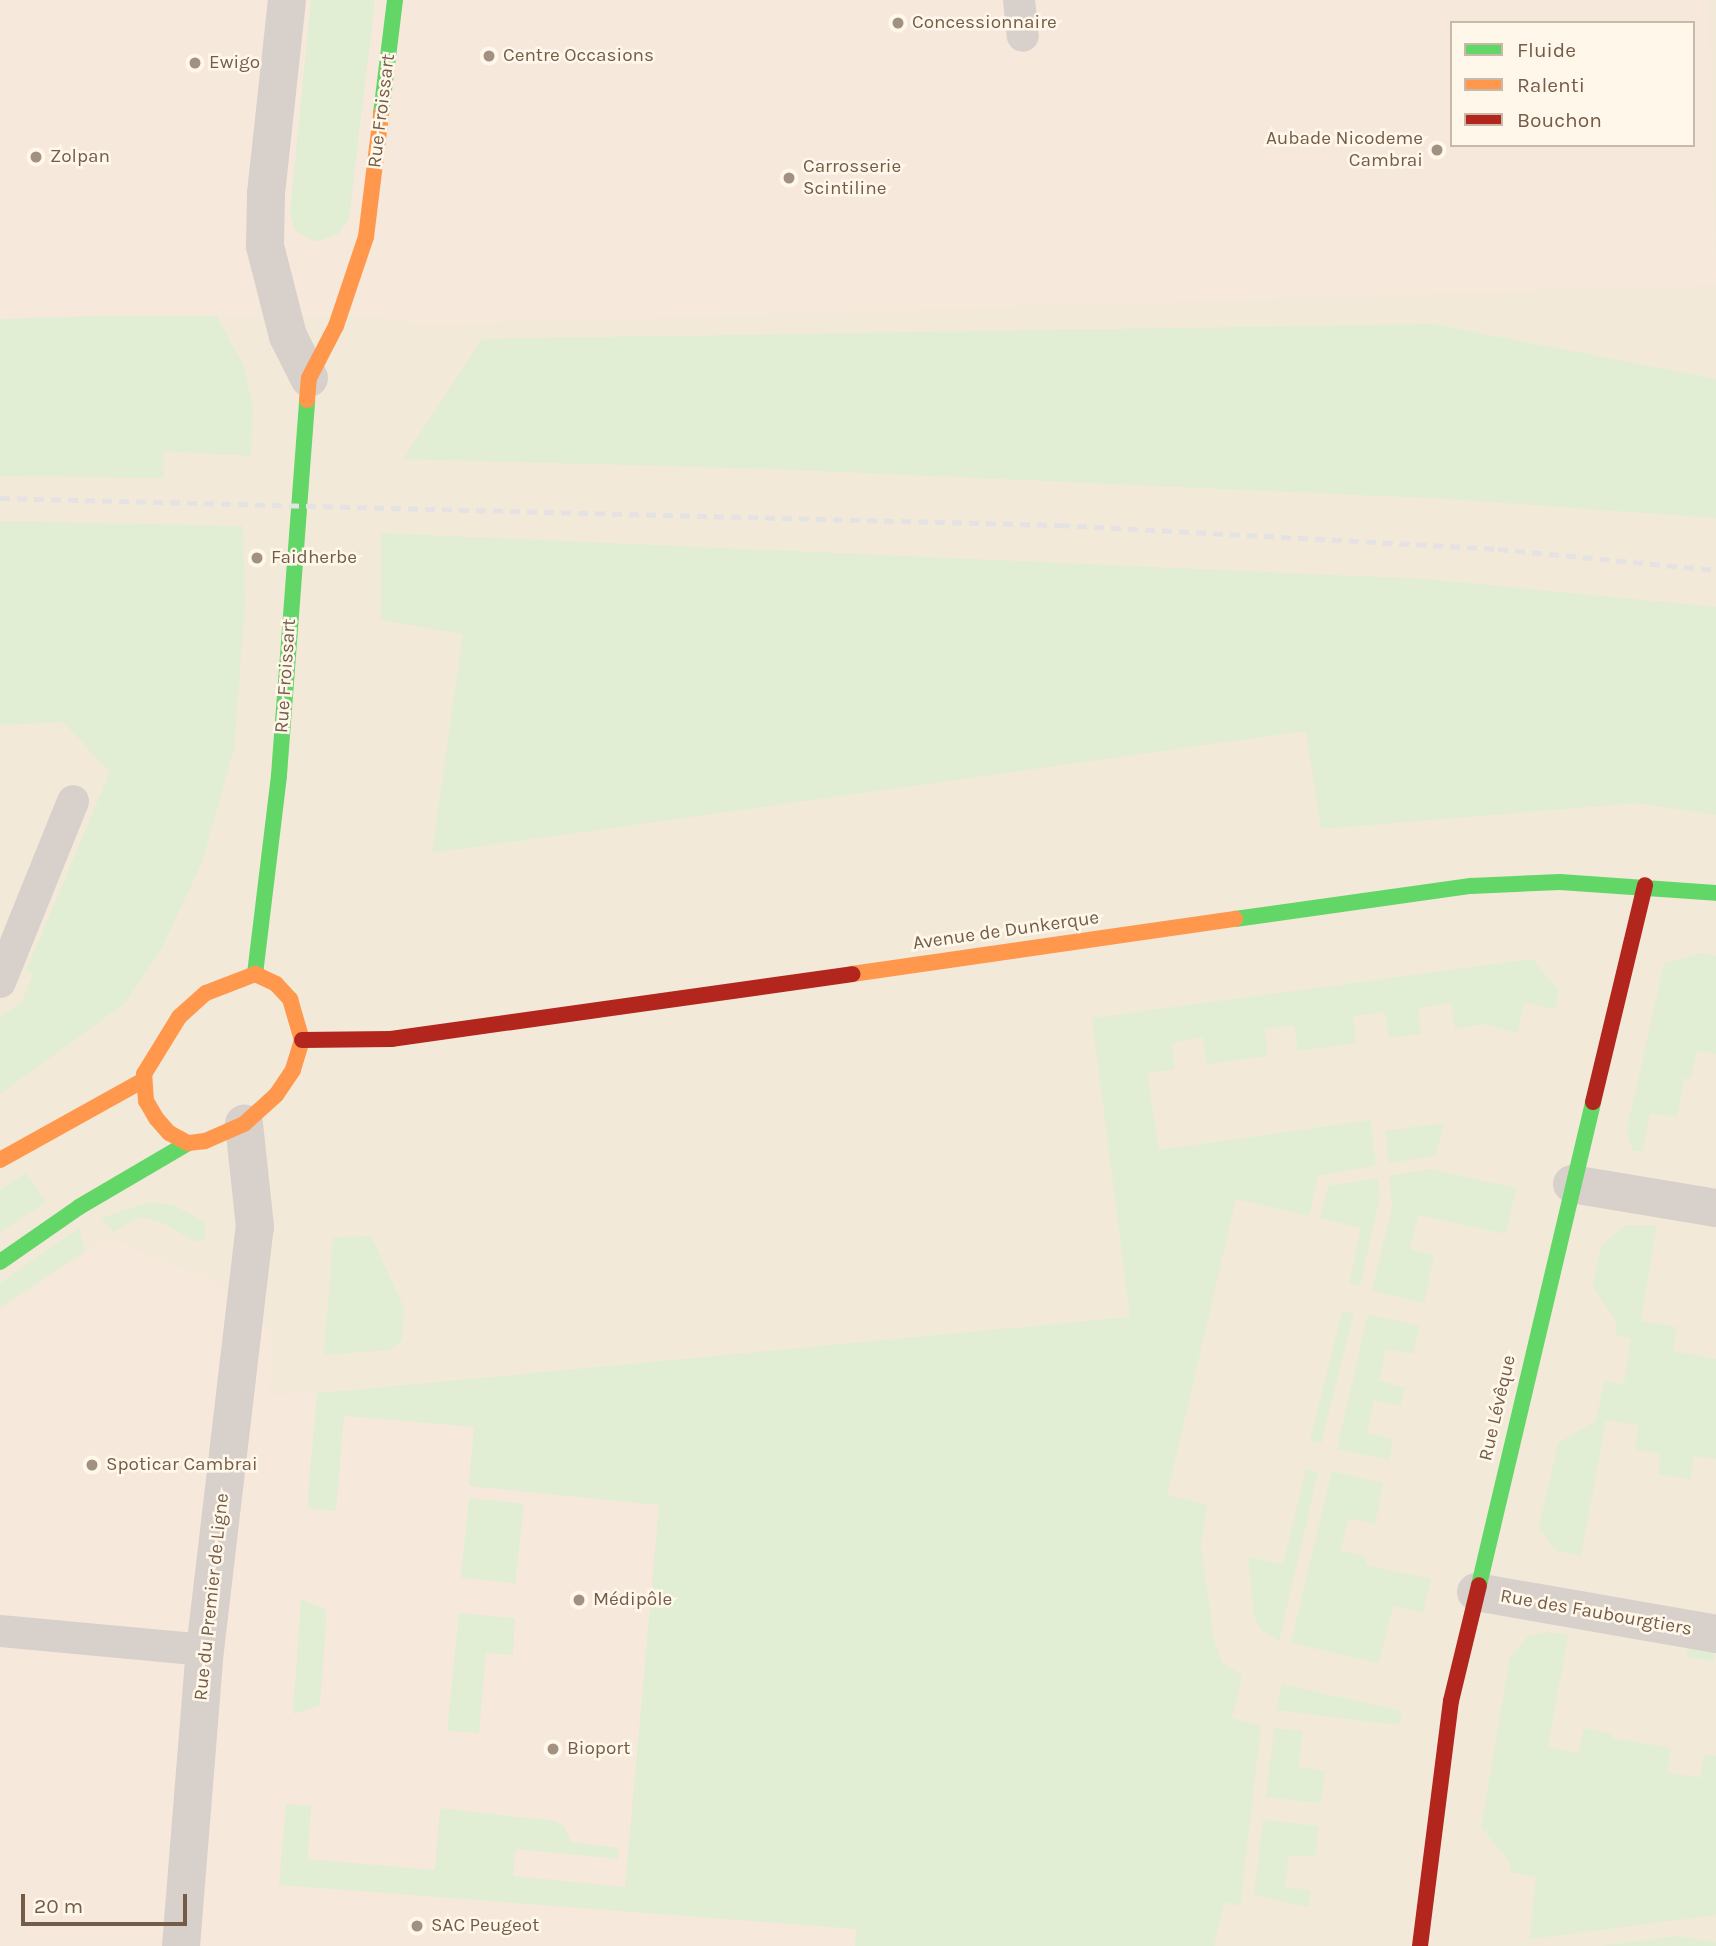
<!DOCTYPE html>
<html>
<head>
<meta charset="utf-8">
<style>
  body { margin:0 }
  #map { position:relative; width:1716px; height:1946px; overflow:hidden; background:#f6f2e9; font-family:Karla,sans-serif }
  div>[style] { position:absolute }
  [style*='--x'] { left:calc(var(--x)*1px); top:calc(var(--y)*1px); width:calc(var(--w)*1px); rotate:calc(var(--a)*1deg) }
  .residential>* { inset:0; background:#f2e9d9 }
  .commercial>* { inset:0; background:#f7e8dc }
  .green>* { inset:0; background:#e1eed4; transform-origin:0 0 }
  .lane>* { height:32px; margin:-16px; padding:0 16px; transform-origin:16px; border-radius:16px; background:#d8d0ca }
  .street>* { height:38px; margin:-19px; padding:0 19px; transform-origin:19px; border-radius:19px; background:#d8d0ca }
  .fast>* { height:16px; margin:-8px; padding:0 8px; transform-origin:8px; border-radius:8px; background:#63d668 }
  .slow>* { height:16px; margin:-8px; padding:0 8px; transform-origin:8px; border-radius:8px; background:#ff974d }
  .jam>* { height:16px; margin:-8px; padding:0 8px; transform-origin:8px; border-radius:8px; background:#b3261e }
  .rail>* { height:5px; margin-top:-2.5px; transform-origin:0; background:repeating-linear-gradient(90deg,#e5e2e4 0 10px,transparent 0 17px) }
  .dots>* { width:19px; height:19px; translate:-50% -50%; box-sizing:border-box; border:4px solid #fff8ea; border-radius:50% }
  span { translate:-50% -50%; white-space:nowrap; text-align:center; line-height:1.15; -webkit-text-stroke:5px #fff8ea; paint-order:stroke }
  .poi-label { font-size:19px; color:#755c49 }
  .left { translate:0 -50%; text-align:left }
  .right { translate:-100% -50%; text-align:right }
  .street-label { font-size:19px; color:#755c49 }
  .legend { position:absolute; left:1450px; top:21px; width:245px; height:126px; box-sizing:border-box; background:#fff8ea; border:2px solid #c8baaa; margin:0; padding:9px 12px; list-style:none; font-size:21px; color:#755c49 }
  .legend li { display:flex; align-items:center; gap:14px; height:35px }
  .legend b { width:35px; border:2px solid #c8baaa }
  .scale { position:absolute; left:21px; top:1894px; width:166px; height:32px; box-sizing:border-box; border:4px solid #755c49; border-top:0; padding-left:9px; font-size:21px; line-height:24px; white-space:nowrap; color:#755c49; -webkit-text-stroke:5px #fff8ea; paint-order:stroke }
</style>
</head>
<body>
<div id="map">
  <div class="residential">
    <div style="clip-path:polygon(evenodd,0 0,1716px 0,1716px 1946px,0 1946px,0 0,1452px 23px,1693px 23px,1693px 145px,1452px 145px,1452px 23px)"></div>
  </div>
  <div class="commercial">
    <div style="clip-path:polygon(evenodd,0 0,1709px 0,1716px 285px,421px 325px,374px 316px,0 319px,0 0,1452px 23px,1693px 23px,1693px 145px,1452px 145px,1452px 23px)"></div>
    <div style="clip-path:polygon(109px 1239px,215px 1282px,274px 1334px,269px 1396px,718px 1355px,670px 1912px,856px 1929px,855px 1946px,0 1946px,0 1312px)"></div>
  </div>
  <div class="green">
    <div style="clip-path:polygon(311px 0,375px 0,349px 219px,338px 234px,315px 242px,295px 231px,290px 212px)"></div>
    <div style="clip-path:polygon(93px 316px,217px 316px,243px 365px,253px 407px,251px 456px,164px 451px,163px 478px,0 476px,0 319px)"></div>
    <div style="clip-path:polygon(1433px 324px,1716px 379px,1716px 518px,1449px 499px,773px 469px,403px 459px,482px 339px)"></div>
    <div style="clip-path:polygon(0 521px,243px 526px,245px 604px,234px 749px,202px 862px,161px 950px,124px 1004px,0 1094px,0 1017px,22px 1002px,33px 974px,26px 971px,110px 772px,63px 722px,0 725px)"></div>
    <div style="clip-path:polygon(381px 533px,1425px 579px,1716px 607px,1716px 815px,1638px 803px,1321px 829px,1306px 731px,432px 853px,463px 634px,381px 620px)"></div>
    <div style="clip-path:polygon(1701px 953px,1716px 956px,1716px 1054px,1696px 1051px,1691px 1079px,1684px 1078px,1677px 1117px,1650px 1113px,1643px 1151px,1633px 1151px,1627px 1130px,1664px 963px)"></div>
    <div style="clip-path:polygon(1532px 959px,1559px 990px,1555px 1009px,1524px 1002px,1517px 1033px,1483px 1024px,1455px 1029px,1451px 1003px,1418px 1008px,1421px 1034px,1389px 1038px,1385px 1012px,1353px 1016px,1356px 1043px,1298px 1051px,1294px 1025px,1265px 1029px,1267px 1056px,1207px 1064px,1203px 1037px,1172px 1043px,1175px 1069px,1147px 1073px,1159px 1150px,1370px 1120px,1376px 1165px,1318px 1176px,1309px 1216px,1236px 1199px,1167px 1495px,1207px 1504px,1201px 1546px,1214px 1641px,1222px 1662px,1242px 1676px,1232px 1718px,1261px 1726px,1240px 1906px,1224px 1902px,1214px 1946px,855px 1946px,856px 1929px,279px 1885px,286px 1804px,311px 1806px,308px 1859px,435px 1870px,440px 1808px,555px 1821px,564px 1826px,571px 1842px,619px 1848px,618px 1859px,516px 1849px,513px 1876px,625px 1887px,659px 1505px,469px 1486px,474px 1427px,344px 1416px,336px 1511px,307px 1508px,317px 1393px,1130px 1317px,1092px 1018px)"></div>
    <div style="clip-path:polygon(1444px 1123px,1436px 1156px,1389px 1163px,1385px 1131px)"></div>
    <div style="clip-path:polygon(1430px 1169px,1516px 1188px,1506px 1234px,1418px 1215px,1410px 1249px,1434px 1255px,1424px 1303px,1372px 1291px,1392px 1208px,1389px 1176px)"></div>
    <div style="clip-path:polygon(26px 1173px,46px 1202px,0 1232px,0 1190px)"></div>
    <div style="clip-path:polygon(1378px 1178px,1380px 1196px,1360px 1286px,1349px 1284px,1361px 1228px,1320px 1218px,1328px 1186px)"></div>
    <div style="clip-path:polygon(149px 1202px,173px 1205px,204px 1221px,206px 1238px,196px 1242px,161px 1222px,139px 1217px,113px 1232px,101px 1218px)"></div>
    <div style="clip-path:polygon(1625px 1225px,1657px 1226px,1641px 1321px,1677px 1327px,1673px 1351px,1716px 1359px,1716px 1459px,1694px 1456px,1690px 1479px,1658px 1474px,1661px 1454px,1635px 1450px,1639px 1425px,1606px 1420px,1581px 1556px,1556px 1551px,1539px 1528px,1558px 1443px,1596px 1421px,1604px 1381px,1624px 1384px,1631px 1338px,1615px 1335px,1617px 1323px,1593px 1287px,1601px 1246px)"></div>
    <div style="clip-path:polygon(79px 1228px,85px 1251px,0 1307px,0 1283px)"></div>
    <div style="clip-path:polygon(371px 1236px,404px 1308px,402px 1340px,390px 1350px,324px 1355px,333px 1237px)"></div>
    <div style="left:1342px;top:1311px;width:12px;height:134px;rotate:14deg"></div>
    <div style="clip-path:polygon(1368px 1314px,1419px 1326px,1413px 1354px,1386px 1349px,1379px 1381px,1405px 1387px,1401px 1406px,1374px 1401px,1367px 1433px,1393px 1439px,1389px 1460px,1337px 1449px)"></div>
    <div style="clip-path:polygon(1306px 1469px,1318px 1472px,1279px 1641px,1261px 1630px,1254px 1616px,1248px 1557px,1283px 1564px)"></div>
    <div style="clip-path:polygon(1332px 1471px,1383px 1483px,1375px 1524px,1348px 1518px,1341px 1551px,1367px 1557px,1365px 1565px,1431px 1579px,1423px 1613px,1393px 1606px,1379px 1663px,1291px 1643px)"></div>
    <div style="left:469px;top:1498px;width:55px;height:80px;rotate:6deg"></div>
    <div style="clip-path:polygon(301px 1599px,327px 1610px,320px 1705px,293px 1714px)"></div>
    <div style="clip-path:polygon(459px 1613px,515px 1618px,513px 1655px,486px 1653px,479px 1733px,447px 1731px)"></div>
    <div style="clip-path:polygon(1548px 1632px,1568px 1635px,1548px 1747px,1579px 1753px,1584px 1728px,1613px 1734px,1612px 1738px,1671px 1748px,1667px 1772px,1700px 1778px,1704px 1754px,1716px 1756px,1716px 1915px,1530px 1939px,1536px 1877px,1510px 1872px,1511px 1864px,1481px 1827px,1510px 1658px,1528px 1636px)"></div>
    <div style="left:1689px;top:1644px;width:27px;height:13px;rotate:10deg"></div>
    <div style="clip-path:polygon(1282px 1684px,1402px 1711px,1399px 1725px,1276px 1710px)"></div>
    <div style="clip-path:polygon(1274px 1728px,1303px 1731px,1298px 1767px,1325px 1771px,1321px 1803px,1266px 1797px)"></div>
    <div style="clip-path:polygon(1263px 1820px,1319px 1826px,1315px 1857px,1289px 1855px,1285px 1887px,1311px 1890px,1309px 1907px,1254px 1895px)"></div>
    <div style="clip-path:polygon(1679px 1936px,1716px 1942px,1716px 1946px,1598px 1946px)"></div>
  </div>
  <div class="lane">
    <div style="--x:1019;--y:0;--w:36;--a:84"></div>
    <div style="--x:0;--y:982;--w:195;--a:-68"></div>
    <div style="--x:0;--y:1631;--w:206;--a:5.3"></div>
  </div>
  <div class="street">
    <div style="--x:287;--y:0;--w:195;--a:96.2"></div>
    <div style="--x:266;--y:194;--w:52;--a:91.1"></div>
    <div style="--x:265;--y:246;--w:93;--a:75.7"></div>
    <div style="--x:288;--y:336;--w:47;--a:63.4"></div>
    <div style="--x:1572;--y:1184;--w:146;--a:9.5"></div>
    <div style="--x:1476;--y:1592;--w:244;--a:9.9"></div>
    <div style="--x:181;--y:1946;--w:297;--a:-85.4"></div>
    <div style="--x:205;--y:1650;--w:426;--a:-83.3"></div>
    <div style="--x:255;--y:1227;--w:104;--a:-96.1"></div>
  </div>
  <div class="fast">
    <div style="--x:381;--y:114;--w:115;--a:-83"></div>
    <div style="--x:1235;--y:919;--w:238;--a:-8"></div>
    <div style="--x:1471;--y:886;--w:89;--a:-2.6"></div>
    <div style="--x:1560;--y:882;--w:156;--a:4"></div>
    <div style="--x:255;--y:974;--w:200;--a:-83.1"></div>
    <div style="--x:279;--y:775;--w:376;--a:-85.7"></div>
    <div style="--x:0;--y:1262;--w:96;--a:-34.8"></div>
    <div style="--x:79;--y:1207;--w:126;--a:-30.4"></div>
    <div style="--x:1479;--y:1585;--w:496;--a:-76.7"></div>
  </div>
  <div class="slow">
    <div style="--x:307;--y:400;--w:22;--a:-85"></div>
    <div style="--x:309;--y:378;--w:59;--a:-62.6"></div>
    <div style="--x:336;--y:326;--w:94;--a:-71.4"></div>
    <div style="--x:366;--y:237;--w:124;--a:-83"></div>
    <div style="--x:255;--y:974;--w:23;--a:25"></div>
    <div style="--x:276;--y:984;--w:21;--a:47"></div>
    <div style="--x:290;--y:999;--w:43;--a:73.7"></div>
    <div style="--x:302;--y:1040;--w:31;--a:107"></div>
    <div style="--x:293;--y:1070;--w:30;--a:124"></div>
    <div style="--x:276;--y:1095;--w:43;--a:137.8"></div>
    <div style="--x:244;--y:1124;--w:43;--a:156.4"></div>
    <div style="--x:205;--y:1141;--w:17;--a:173"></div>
    <div style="--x:188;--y:1143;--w:21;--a:-152"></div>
    <div style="--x:169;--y:1133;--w:20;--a:-131"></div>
    <div style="--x:156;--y:1118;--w:20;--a:-120"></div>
    <div style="--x:146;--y:1101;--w:27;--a:-94"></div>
    <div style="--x:144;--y:1074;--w:67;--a:-58.4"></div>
    <div style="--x:179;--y:1017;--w:36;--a:-42"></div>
    <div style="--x:206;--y:993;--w:53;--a:-21.2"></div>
    <div style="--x:852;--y:974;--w:387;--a:-8.2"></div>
    <div style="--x:0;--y:1160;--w:162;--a:-29.1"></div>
  </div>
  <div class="jam">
    <div style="--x:302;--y:1040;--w:89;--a:-0.6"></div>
    <div style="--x:391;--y:1039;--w:466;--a:-8"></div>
    <div style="--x:1593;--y:1102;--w:223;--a:-76.5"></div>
    <div style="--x:1420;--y:1946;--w:247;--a:-82.8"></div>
    <div style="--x:1451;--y:1701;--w:119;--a:-76.4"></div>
  </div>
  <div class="rail">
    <div style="--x:0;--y:498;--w:1060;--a:1.46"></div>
    <div style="--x:1060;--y:525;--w:439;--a:3.1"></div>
    <div style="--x:1498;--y:549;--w:219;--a:5.5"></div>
  </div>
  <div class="dots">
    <div style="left:898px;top:23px;background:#a29081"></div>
    <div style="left:489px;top:56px;background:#a29081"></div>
    <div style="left:195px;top:63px;background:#a29081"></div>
    <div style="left:1437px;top:150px;background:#a29081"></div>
    <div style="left:36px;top:157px;background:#a29081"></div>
    <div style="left:789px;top:178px;background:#a29081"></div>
    <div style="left:257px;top:558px;background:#a29081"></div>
    <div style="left:92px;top:1465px;background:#a29081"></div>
    <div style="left:579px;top:1600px;background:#a29081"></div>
    <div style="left:553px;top:1749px;background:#a29081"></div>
    <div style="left:417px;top:1926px;background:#a29081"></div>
  </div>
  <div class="poi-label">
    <span class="left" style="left:912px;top:23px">Concessionnaire</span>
    <span class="left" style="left:503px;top:56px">Centre Occasions</span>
    <span class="left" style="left:209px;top:63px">Ewigo</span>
    <span class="right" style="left:1423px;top:150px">Aubade Nicodeme<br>Cambrai</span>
    <span class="left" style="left:50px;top:157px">Zolpan</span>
    <span class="left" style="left:803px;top:178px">Carrosserie<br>Scintiline</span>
    <span class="left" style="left:271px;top:558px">Faidherbe</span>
    <span class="left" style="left:106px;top:1465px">Spoticar Cambrai</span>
    <span class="left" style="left:593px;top:1600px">Médipôle</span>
    <span class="left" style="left:567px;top:1749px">Bioport</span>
    <span class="left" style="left:431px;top:1926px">SAC Peugeot</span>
  </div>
  <div class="street-label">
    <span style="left:382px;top:111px;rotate:-83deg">Rue Froissart</span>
    <span style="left:286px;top:676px;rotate:-86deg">Rue Froissart</span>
    <span style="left:1006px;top:931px;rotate:-8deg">Avenue de Dunkerque</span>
    <span style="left:1498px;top:1408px;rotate:-77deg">Rue Lévêque</span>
    <span style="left:212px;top:1597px;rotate:-84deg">Rue du Premier de Ligne</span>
    <span style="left:1596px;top:1613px;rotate:10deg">Rue des Faubourgtiers</span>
  </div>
  <ul class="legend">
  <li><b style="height:9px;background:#63d668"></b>Fluide</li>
  <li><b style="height:9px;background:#ff974d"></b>Ralenti</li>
  <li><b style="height:9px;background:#b3261e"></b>Bouchon</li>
  </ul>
  <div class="scale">20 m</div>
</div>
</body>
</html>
